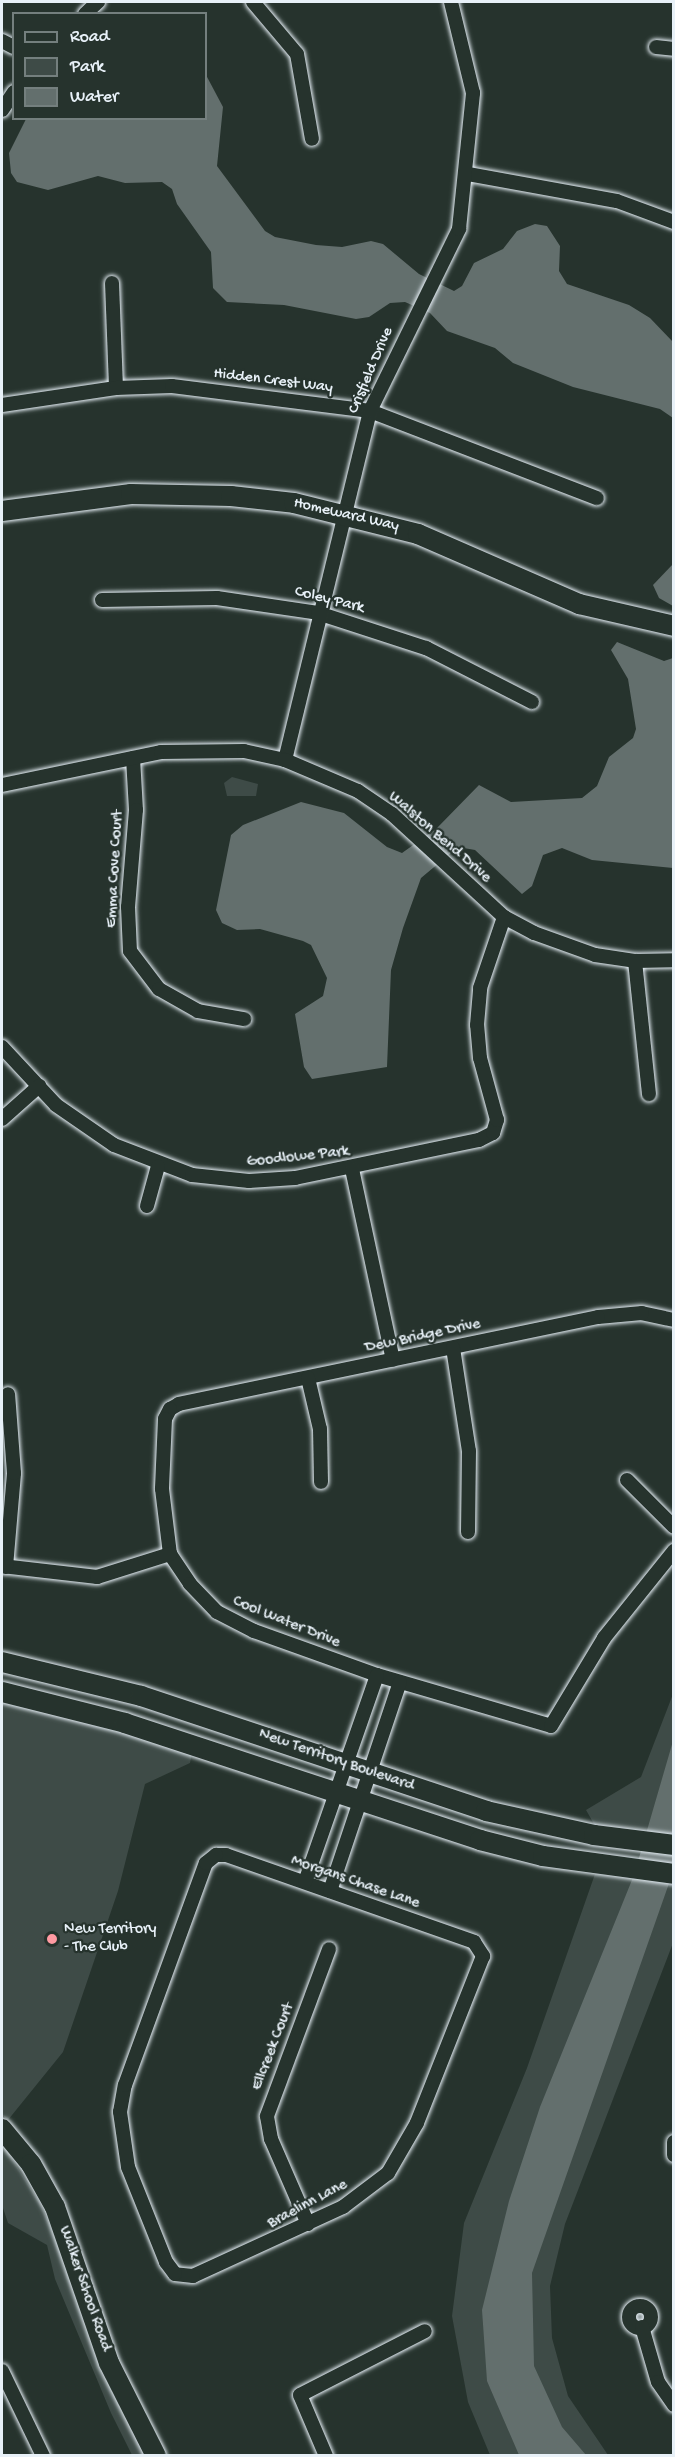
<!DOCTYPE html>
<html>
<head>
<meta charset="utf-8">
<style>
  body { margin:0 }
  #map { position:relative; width:675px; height:2457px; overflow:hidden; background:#26332d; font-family:"Gochi Hand",sans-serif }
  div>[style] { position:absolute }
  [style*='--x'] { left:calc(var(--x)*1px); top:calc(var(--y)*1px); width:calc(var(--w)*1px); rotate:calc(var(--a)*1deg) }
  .green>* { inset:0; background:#3e4b47 }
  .water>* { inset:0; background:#636f6d }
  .roads { filter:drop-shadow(0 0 2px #e8f1f8) drop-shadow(0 0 2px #e8f1f8) }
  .street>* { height:14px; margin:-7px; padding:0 7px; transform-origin:7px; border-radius:7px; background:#26332d }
  .street>.ring { margin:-7px; padding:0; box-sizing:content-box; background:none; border:14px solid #26332d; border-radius:50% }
  .secondary>* { height:20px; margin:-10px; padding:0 10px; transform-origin:10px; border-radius:10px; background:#26332d }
  .dots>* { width:16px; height:16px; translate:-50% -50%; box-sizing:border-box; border:3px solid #26332d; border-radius:50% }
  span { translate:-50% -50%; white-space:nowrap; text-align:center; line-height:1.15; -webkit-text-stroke:4.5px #26332d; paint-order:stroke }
  .street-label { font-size:16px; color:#e8f1f8 }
  .poi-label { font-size:16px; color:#e8f1f8 }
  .left { translate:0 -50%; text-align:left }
  .frame { position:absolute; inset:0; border:3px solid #e8f1f8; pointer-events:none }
  .legend { position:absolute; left:12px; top:12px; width:195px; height:108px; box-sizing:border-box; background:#26332d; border:2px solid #747f7e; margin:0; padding:8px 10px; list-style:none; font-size:18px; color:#e8f1f8 }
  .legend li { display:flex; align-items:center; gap:12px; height:30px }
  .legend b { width:30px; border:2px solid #747f7e }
</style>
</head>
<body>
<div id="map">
  <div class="green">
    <div style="clip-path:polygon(232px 777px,258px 784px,256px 796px,227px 796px,224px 783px)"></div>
    <div style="clip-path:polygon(673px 1694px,673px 1840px,598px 1831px,586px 1810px,641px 1777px)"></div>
    <div style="clip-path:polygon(2px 1700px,37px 1705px,192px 1753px,190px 1763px,145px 1784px,118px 1891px,63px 2052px,8px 2120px,2px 2115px)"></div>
    <div style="clip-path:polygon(595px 1874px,673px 1882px,673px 1943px,565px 2224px,550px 2286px,552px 2338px,568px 2396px,608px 2455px,490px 2455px,468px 2402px,452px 2316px,464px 2223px,527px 2068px)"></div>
    <div style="clip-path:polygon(2px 2143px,40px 2203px,150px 2455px,132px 2455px,111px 2413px,55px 2279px,47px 2245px,8px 2223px,2px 2205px)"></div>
  </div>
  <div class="water">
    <div style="clip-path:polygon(206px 75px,223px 107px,217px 166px,265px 231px,275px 237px,316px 245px,342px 247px,371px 241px,383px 244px,419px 274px,454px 291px,462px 286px,474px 263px,503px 249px,517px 231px,535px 224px,547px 226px,560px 246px,559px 271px,567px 284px,629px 305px,650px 318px,673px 342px,673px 418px,660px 409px,573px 387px,513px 363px,495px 348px,447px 331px,430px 313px,405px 302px,390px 303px,369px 317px,356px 319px,284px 305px,227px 302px,213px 288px,211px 252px,177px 204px,172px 189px,162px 182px,125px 183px,98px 176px,48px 190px,17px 182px,11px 173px,9px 153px,26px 119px,206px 118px)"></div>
    <div style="clip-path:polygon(673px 564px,673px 606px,659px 598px,653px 585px)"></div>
    <div style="clip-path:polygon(617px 642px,664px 661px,673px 658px,673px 868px,592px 860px,562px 848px,543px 855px,532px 886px,522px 894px,475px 850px,458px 847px,421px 878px,403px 928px,391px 970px,387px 1067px,312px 1079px,304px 1067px,295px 1014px,323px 996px,327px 978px,311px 945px,303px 941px,260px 929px,237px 930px,222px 923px,216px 910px,231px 835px,243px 825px,301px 802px,344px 813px,387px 847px,402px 853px,437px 828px,479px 785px,511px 802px,582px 798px,597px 786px,609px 757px,633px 738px,636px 729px,628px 679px,611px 650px)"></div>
    <div style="clip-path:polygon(673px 1741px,673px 1872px,532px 2273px,534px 2366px,562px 2427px,586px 2455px,519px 2455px,487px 2381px,482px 2310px,509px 2201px,540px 2107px,634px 1875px)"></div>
  </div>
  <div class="roads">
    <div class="street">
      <div style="--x:253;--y:2;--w:68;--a:49.8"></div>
      <div style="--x:297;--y:54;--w:86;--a:80"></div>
      <div style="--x:85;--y:14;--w:18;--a:-43"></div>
      <div style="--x:2;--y:41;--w:13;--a:27"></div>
      <div style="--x:656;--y:47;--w:18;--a:6"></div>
      <div style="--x:2;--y:110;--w:22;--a:-56"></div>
      <div style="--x:468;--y:174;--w:151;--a:10.3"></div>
      <div style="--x:617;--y:201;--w:61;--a:20.2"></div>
      <div style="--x:112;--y:283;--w:105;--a:87.8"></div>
      <div style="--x:2;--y:405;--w:115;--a:-8.5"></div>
      <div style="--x:116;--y:388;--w:56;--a:-2"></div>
      <div style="--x:172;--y:386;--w:200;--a:7.2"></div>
      <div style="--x:370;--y:411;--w:243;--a:21"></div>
      <div style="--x:102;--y:600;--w:115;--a:-1"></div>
      <div style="--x:217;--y:598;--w:102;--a:8.4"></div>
      <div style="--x:318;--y:613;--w:114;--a:18"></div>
      <div style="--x:426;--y:648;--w:119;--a:27"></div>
      <div style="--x:133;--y:758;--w:52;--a:86.7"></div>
      <div style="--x:136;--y:810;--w:97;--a:94.7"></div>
      <div style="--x:128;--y:907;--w:44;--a:87.4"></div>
      <div style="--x:130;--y:951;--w:48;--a:52.7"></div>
      <div style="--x:159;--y:989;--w:45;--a:29.4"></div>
      <div style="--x:198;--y:1011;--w:47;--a:9.9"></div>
      <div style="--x:285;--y:760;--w:359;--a:-76.3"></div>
      <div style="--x:370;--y:411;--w:203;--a:-63.9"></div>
      <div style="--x:459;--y:229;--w:137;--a:-84.1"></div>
      <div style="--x:473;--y:93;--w:94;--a:-103.6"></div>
      <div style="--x:2;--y:785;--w:162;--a:-11.7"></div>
      <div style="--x:161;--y:752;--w:83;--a:-0.7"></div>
      <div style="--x:244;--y:751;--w:42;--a:12.4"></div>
      <div style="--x:285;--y:760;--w:79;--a:23"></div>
      <div style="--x:358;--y:791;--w:41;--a:34.1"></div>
      <div style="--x:392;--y:814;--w:152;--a:42.6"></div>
      <div style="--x:504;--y:917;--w:34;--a:28"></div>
      <div style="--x:534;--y:933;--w:65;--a:19.8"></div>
      <div style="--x:595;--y:955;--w:40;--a:8.5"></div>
      <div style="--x:635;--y:961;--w:39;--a:-1"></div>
      <div style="--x:635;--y:961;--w:134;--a:84"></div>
      <div style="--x:2;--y:1047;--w:79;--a:47"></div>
      <div style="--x:56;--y:1105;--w:70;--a:34.6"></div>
      <div style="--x:114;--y:1145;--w:84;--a:21"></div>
      <div style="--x:192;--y:1175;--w:57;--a:6"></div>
      <div style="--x:249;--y:1181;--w:46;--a:-3.7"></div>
      <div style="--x:295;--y:1178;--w:188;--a:-11.7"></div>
      <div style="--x:479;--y:1140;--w:16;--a:-27"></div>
      <div style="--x:493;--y:1133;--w:14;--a:-73"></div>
      <div style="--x:497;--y:1120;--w:64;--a:-105.3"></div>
      <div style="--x:480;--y:1058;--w:33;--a:-95"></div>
      <div style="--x:477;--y:1025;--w:37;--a:-85"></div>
      <div style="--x:480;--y:988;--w:75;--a:-71.3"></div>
      <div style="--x:2;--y:1119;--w:50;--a:-41.7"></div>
      <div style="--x:352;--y:1169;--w:195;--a:77.9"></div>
      <div style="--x:147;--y:1206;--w:41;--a:-74.6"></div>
      <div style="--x:674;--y:1320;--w:33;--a:-168"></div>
      <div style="--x:642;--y:1313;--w:44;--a:174.8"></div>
      <div style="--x:598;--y:1317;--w:428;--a:168.3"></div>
      <div style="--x:179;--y:1404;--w:10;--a:151"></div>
      <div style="--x:170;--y:1409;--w:11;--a:117"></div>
      <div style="--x:165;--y:1419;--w:70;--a:92.5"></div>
      <div style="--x:162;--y:1489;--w:65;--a:83"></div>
      <div style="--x:170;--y:1554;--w:36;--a:56"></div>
      <div style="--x:190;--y:1584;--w:39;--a:46"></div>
      <div style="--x:217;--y:1612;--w:42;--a:27.2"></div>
      <div style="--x:254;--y:1631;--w:131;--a:19.7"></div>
      <div style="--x:377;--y:1675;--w:181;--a:16.3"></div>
      <div style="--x:551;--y:1726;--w:103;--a:-58.9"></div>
      <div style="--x:604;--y:1638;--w:112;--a:-51.2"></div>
      <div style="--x:453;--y:1348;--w:104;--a:81.2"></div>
      <div style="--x:469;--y:1451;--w:81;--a:90.7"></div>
      <div style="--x:308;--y:1378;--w:52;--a:76.8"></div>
      <div style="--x:320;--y:1429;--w:53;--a:88.9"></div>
      <div style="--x:627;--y:1480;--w:66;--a:45"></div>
      <div style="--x:2;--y:1566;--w:96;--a:6.6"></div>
      <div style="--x:97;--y:1577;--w:77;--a:-17.5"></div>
      <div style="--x:6;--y:1567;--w:94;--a:-85.1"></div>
      <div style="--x:14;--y:1473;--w:79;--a:-94.3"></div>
      <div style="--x:216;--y:1855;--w:10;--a:0"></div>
      <div style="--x:226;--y:1855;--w:263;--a:19.3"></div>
      <div style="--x:474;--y:1942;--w:17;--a:57"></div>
      <div style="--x:483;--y:1956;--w:180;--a:111.6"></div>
      <div style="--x:417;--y:2123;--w:58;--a:120.1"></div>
      <div style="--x:388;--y:2173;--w:56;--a:142.9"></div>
      <div style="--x:343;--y:2207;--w:165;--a:155.3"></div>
      <div style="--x:193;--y:2276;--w:18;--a:-174"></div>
      <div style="--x:175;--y:2274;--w:15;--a:-127"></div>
      <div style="--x:166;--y:2262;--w:102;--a:-111.8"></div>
      <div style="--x:128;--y:2167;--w:56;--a:-98.3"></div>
      <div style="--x:120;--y:2112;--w:27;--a:-80"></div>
      <div style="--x:125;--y:2085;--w:236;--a:-70"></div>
      <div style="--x:206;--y:1863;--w:13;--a:-39"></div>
      <div style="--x:305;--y:1882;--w:219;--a:-70.8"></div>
      <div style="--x:330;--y:1891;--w:220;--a:-71.5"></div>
      <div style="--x:674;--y:2142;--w:13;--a:90"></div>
      <div style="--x:308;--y:2224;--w:93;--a:-113.5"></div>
      <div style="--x:271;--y:2139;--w:23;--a:-100"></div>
      <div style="--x:267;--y:2116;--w:178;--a:-69.6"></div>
      <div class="ring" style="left:629px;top:2306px;width:8px;height:8px"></div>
      <div style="--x:642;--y:2327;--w:57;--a:73.8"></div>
      <div style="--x:658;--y:2382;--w:28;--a:55"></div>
      <div style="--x:2;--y:2371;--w:94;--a:64.2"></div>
      <div style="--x:326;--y:2456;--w:66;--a:-113.1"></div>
      <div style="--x:300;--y:2395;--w:140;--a:-27.1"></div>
    </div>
    <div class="secondary">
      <div style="--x:2;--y:511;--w:130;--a:-7.5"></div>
      <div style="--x:131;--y:494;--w:100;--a:1.1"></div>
      <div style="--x:231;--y:496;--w:63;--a:6.3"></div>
      <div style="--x:294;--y:503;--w:128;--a:14"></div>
      <div style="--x:418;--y:534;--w:176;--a:23.5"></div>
      <div style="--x:579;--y:604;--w:98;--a:13"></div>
      <div style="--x:2;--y:1662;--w:143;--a:13.7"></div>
      <div style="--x:141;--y:1696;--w:364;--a:18.4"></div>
      <div style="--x:486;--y:1811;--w:111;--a:12.5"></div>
      <div style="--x:594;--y:1835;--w:81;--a:7.1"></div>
      <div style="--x:2;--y:1692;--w:127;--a:14.1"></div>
      <div style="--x:125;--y:1723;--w:374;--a:18.2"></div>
      <div style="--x:480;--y:1840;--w:65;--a:14.3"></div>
      <div style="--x:543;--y:1856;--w:132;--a:7.8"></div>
      <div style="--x:2;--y:2129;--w:45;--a:50.4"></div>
      <div style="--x:31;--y:2164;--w:49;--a:60.8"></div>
      <div style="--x:55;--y:2207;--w:165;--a:70.9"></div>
      <div style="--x:109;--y:2363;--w:104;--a:63.2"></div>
    </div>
  </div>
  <div class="dots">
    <div style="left:52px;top:1939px;background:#ff9aa2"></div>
  </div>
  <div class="street-label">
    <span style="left:372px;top:371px;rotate:-67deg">Crisfield Drive</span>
    <span style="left:273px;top:382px;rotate:7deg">Hidden Crest Way</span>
    <span style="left:346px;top:516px;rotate:13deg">Homeward Way</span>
    <span style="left:329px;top:601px;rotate:14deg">Coley Park</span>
    <span style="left:439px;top:838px;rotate:41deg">Walston Bend Drive</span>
    <span style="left:116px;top:869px;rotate:-87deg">Emma Cove Court</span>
    <span style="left:298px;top:1158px;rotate:-6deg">Goodlowe Park</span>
    <span style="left:423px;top:1337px;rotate:-12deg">Dew Bridge Drive</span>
    <span style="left:286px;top:1623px;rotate:22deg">Cool Water Drive</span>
    <span style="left:336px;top:1761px;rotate:19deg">New Territory Boulevard</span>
    <span style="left:355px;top:1883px;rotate:19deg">Morgans Chase Lane</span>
    <span style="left:274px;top:2047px;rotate:-69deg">Ellcreek Court</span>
    <span style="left:308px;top:2205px;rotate:-28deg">Braelinn Lane</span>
    <span style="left:84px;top:2289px;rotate:71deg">Walker School Road</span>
  </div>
  <div class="poi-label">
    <span class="left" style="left:64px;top:1939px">New Territory<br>- The Club</span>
  </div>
  <div class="frame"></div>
  <ul class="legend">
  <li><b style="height:8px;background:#26332d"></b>Road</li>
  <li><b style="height:16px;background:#3e4b47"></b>Park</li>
  <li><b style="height:16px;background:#636f6d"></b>Water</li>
  </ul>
</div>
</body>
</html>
